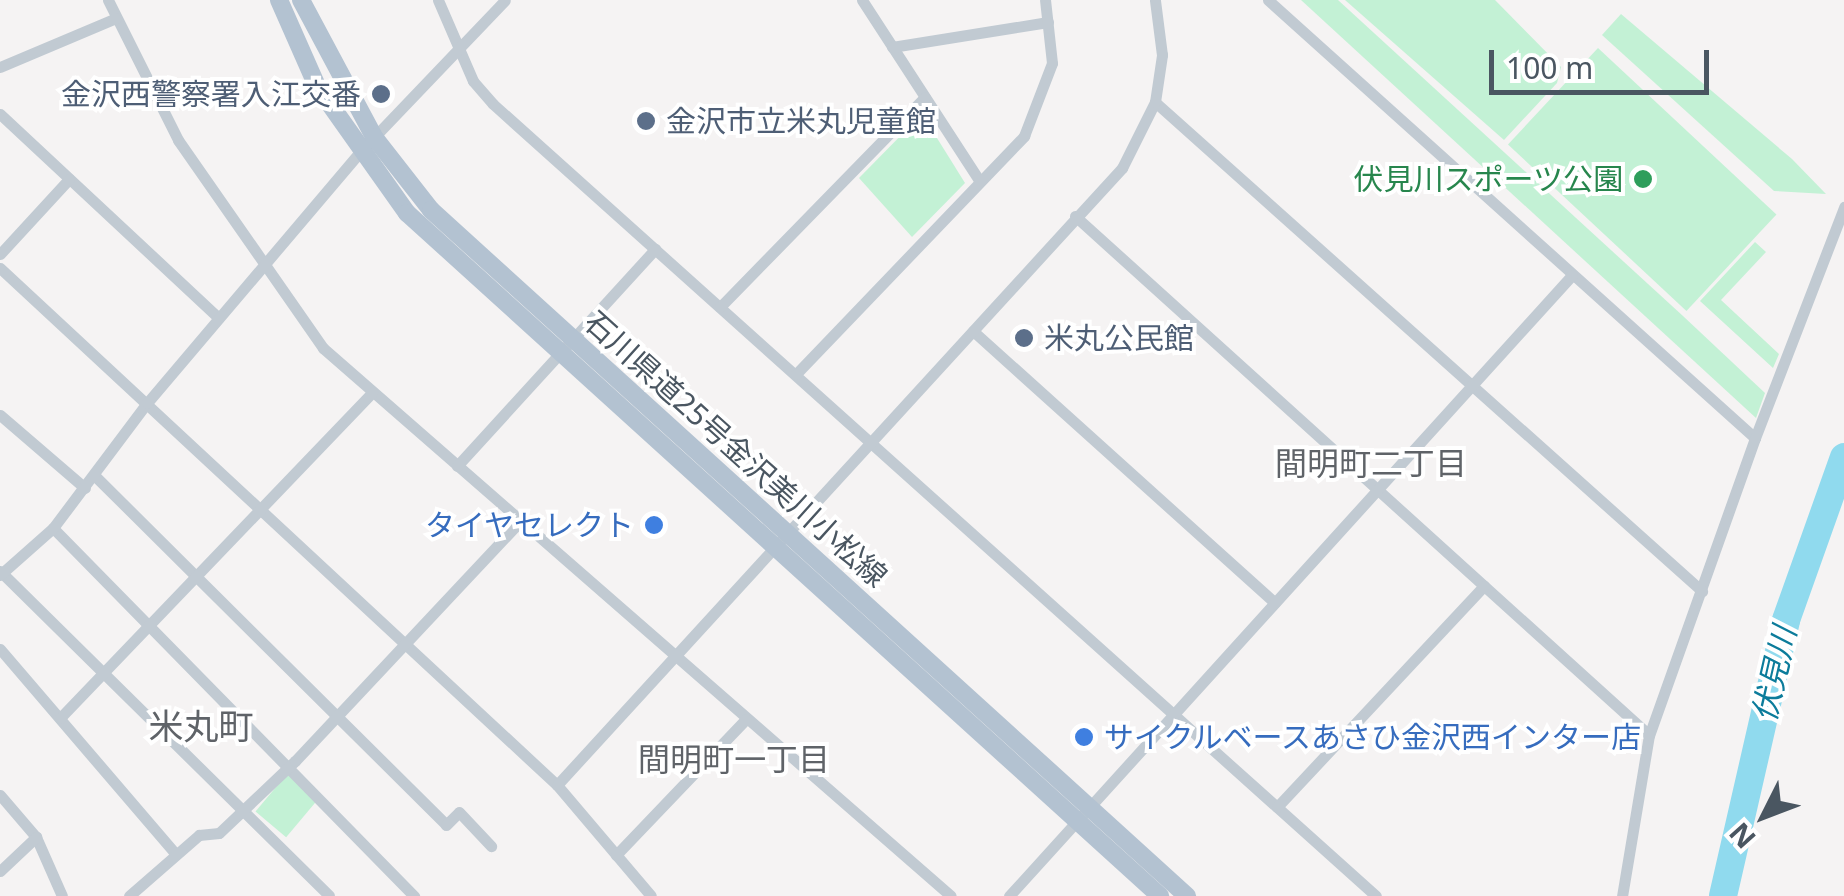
<!DOCTYPE html>
<html>
<head>
<meta charset="utf-8">
<style>
  body { margin:0 }
  #map { position:relative; width:1844px; height:896px; overflow:hidden; background:#f5f3f3; font-family:"Noto Sans","Noto Sans JP",sans-serif }
  div>[style] { position:absolute }
  [style*='--x'] { left:calc(var(--x)*1px); top:calc(var(--y)*1px); width:calc(var(--w)*1px); rotate:calc(var(--a)*1deg) }
  .green>* { inset:0; background:#c3f1d5; transform-origin:0 0 }
  .river>* { height:28px; margin:-14px; padding:0 14px; transform-origin:14px; border-radius:14px; background:#90daee }
  .minor>* { height:11px; margin:-5.5px; padding:0 5.5px; transform-origin:5.5px; border-radius:5.5px; background:#c1cad2 }
  .primary>* { height:18px; margin:-9px; padding:0 9px; transform-origin:9px; border-radius:9px; background:#b3c2d1 }
  .dots>* { width:28px; height:28px; translate:-50% -50%; box-sizing:border-box; border:5px solid #fff; border-radius:50% }
  span { translate:-50% -50%; white-space:nowrap; text-align:center; line-height:1.15; -webkit-text-stroke:8px #fff; paint-order:stroke }
  .service-label { font-size:30px; color:#4e5e75 }
  .right { translate:-100% -50%; text-align:right }
  .left { translate:0 -50%; text-align:left }
  .leisure-label { font-size:30px; color:#27864d }
  .street-label { font-size:30px; color:#4a5661 }
  .shop-label { font-size:30px; color:#366cbe }
  .neighbourhood-label { font-size:32px; color:#5f6368 }
  .water-label { font-size:32px; color:#0c7c9b; font-style:italic }
  .quarter-label { font-size:35px; color:#5f6368 }
  .north { position:absolute; left:1714px; top:766px; width:100px; height:100px; -webkit-text-stroke:8px #fff; paint-order:stroke; rotate:228deg; font-size:28px; font-weight:700; line-height:40px; text-align:center; color:#4a5661 }
  .north::after { content:''; display:block; margin:auto; width:35px; height:45px; background:#4a5661; clip-path:polygon(50% 0,100% 100%,50% 72%,0 100%) }
  .scale { position:absolute; left:1489px; top:50px; width:220px; height:45px; box-sizing:border-box; border:5px solid #4a5661; border-top:0; padding-left:12px; font-size:30px; line-height:35px; white-space:nowrap; color:#4a5661; -webkit-text-stroke:8px #fff; paint-order:stroke }
</style>
</head>
<body>
<div id="map">
  <div class="green">
    <div style="clip-path:polygon(1301px 0,1338px 0,1683px 316px,1765px 393px,1756px 418px)"></div>
    <div style="clip-path:polygon(1345px 0,1495px 0,1561px 67px,1557px 83px,1504px 140px)"></div>
    <div style="clip-path:polygon(1621px 14px,1792px 159px,1826px 194px,1774px 191px,1602px 35px)"></div>
    <div style="left:1598px;top:48px;width:244px;height:132px;rotate:43deg"></div>
    <div style="clip-path:polygon(916px 120px,927px 122px,965px 183px,912px 237px,859px 178px)"></div>
    <div style="clip-path:polygon(1755px 242px,1766px 252px,1721px 300px,1779px 354px,1773px 368px,1700px 301px)"></div>
    <div style="left:287px;top:774px;width:40px;height:49px;rotate:40deg"></div>
  </div>
  <div class="river">
    <div style="--x:1723;--y:896;--w:283;--a:-77.1"></div>
    <div style="--x:1786;--y:620;--w:173;--a:-70.4"></div>
  </div>
  <div class="minor">
    <div style="--x:108;--y:0;--w:157;--a:63.4"></div>
    <div style="--x:178;--y:140;--w:254;--a:55.1"></div>
    <div style="--x:323;--y:348;--w:833;--a:41.11"></div>
    <div style="--x:438;--y:0;--w:88;--a:66.6"></div>
    <div style="--x:473;--y:81;--w:30;--a:49"></div>
    <div style="--x:493;--y:104;--w:1186;--a:41.89"></div>
    <div style="--x:862;--y:0;--w:215;--a:57"></div>
    <div style="--x:1268;--y:0;--w:655;--a:41.97"></div>
    <div style="--x:1755;--y:438;--w:315;--a:109.6"></div>
    <div style="--x:1649;--y:735;--w:163;--a:99.5"></div>
    <div style="--x:892;--y:47;--w:158;--a:-9.1"></div>
    <div style="--x:0;--y:67;--w:126;--a:-22.9"></div>
    <div style="--x:1155;--y:102;--w:734;--a:41.8"></div>
    <div style="--x:0;--y:114;--w:299;--a:43"></div>
    <div style="--x:1075;--y:216;--w:774;--a:42.12"></div>
    <div style="--x:0;--y:254;--w:102;--a:-47.4"></div>
    <div style="--x:0;--y:268;--w:760;--a:42.87"></div>
    <div style="--x:557;--y:785;--w:145;--a:49.7"></div>
    <div style="--x:720;--y:307;--w:293;--a:-45.7"></div>
    <div style="--x:973;--y:331;--w:406;--a:42"></div>
    <div style="--x:796;--y:374;--w:330;--a:-46.2"></div>
    <div style="--x:1024;--y:136;--w:78;--a:-69"></div>
    <div style="--x:1052;--y:63;--w:63;--a:-96.3"></div>
    <div style="--x:0;--y:415;--w:112;--a:40.7"></div>
    <div style="--x:1755;--y:438;--w:248;--a:-68.9"></div>
    <div style="--x:457;--y:466;--w:294;--a:-47.6"></div>
    <div style="--x:94;--y:475;--w:496;--a:44.8"></div>
    <div style="--x:446;--y:825;--w:18;--a:-45"></div>
    <div style="--x:459;--y:812;--w:47;--a:46.7"></div>
    <div style="--x:53;--y:528;--w:516;--a:45.55"></div>
    <div style="--x:0;--y:571;--w:462;--a:44.6"></div>
    <div style="--x:0;--y:575;--w:71;--a:-41.6"></div>
    <div style="--x:53;--y:528;--w:156;--a:-53.1"></div>
    <div style="--x:147;--y:403;--w:328;--a:-49.7"></div>
    <div style="--x:359;--y:153;--w:211;--a:-46.3"></div>
    <div style="--x:0;--y:649;--w:269;--a:49.4"></div>
    <div style="--x:60;--y:718;--w:451;--a:-46.2"></div>
    <div style="--x:557;--y:785;--w:837;--a:-47.52"></div>
    <div style="--x:1122;--y:168;--w:74;--a:-63.4"></div>
    <div style="--x:1155;--y:102;--w:48;--a:-81.5"></div>
    <div style="--x:1162;--y:55;--w:55;--a:-97.3"></div>
    <div style="--x:0;--y:795;--w:55;--a:49.4"></div>
    <div style="--x:36;--y:837;--w:64;--a:66.2"></div>
    <div style="--x:1277;--y:807;--w:303;--a:-46.9"></div>
    <div style="--x:616;--y:855;--w:188;--a:-46.3"></div>
    <div style="--x:0;--y:871;--w:50;--a:-43.4"></div>
    <div style="--x:129;--y:896;--w:93;--a:-41.1"></div>
    <div style="--x:199;--y:835;--w:20;--a:-6"></div>
    <div style="--x:219;--y:833;--w:105;--a:-43.5"></div>
    <div style="--x:295;--y:761;--w:329;--a:-46.8"></div>
    <div style="--x:1009;--y:896;--w:838;--a:-47.8"></div>
  </div>
  <div class="primary">
    <div style="--x:279;--y:0;--w:94;--a:66.2"></div>
    <div style="--x:317;--y:86;--w:156;--a:54.7"></div>
    <div style="--x:407;--y:213;--w:1017;--a:42.21"></div>
    <div style="--x:301;--y:0;--w:155;--a:61.9"></div>
    <div style="--x:374;--y:137;--w:93;--a:52"></div>
    <div style="--x:431;--y:210;--w:1021;--a:42.22"></div>
  </div>
  <div class="dots">
    <div style="left:381px;top:94px;background:#5c6f8a"></div>
    <div style="left:646px;top:121px;background:#5c6f8a"></div>
    <div style="left:1643px;top:179px;background:#2e9e5b"></div>
    <div style="left:1024px;top:338px;background:#5c6f8a"></div>
    <div style="left:654px;top:525px;background:#3f7fe0"></div>
    <div style="left:1084px;top:737px;background:#3f7fe0"></div>
  </div>
  <div class="service-label">
    <span class="right" style="left:361px;top:94px">金沢西警察署入江交番</span>
    <span class="left" style="left:666px;top:121px">金沢市立米丸児童館</span>
    <span class="left" style="left:1044px;top:338px">米丸公民館</span>
  </div>
  <div class="leisure-label">
    <span class="right" style="left:1623px;top:179px">伏見川スポーツ公園</span>
  </div>
  <div class="street-label">
    <span style="left:736px;top:449px;rotate:42deg">石川県道25号金沢美川小松線</span>
  </div>
  <div class="shop-label">
    <span class="right" style="left:634px;top:525px">タイヤセレクト</span>
    <span class="left" style="left:1104px;top:737px">サイクルベースあさひ金沢西インター店</span>
  </div>
  <div class="neighbourhood-label">
    <span style="left:1371px;top:463px">間明町二丁目</span>
    <span style="left:734px;top:759px">間明町一丁目</span>
  </div>
  <div class="water-label">
    <span style="left:1774px;top:674px;rotate:-77deg">伏見川</span>
  </div>
  <div class="quarter-label">
    <span style="left:201px;top:726px">米丸町</span>
  </div>
  <div class="north">N</div>
  <div class="scale">100 m</div>
</div>
</body>
</html>
